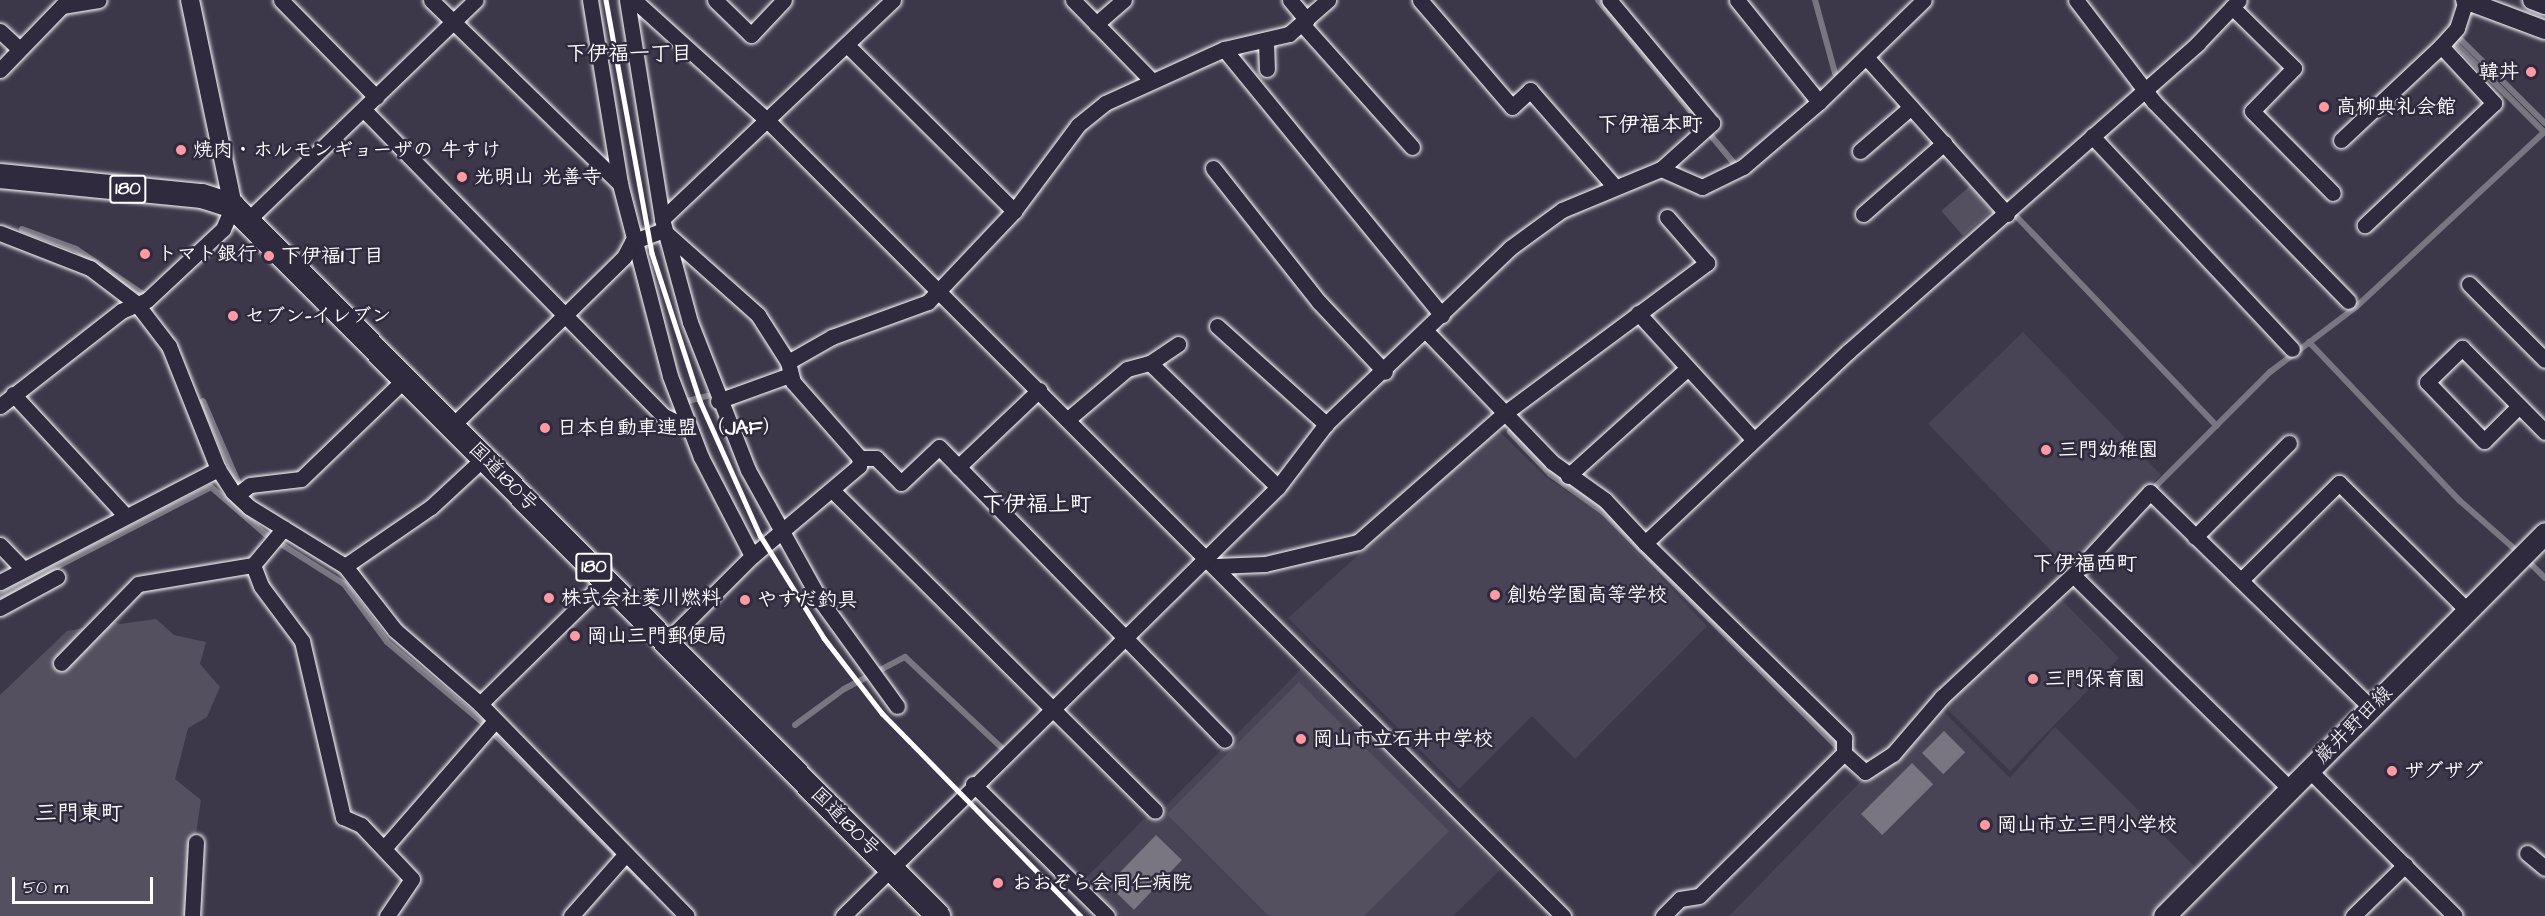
<!DOCTYPE html>
<html>
<head>
<meta charset="utf-8">
<style>
  body { margin:0 }
  #map { position:relative; width:2545px; height:916px; overflow:hidden; background:#3c3749; font-family:"Architects Daughter","Klee One",sans-serif }
  div>[style] { position:absolute }
  [style*='--x'] { left:calc(var(--x)*1px); top:calc(var(--y)*1px); width:calc(var(--w)*1px); rotate:calc(var(--a)*1deg) }
  .built>* { inset:0; background:#494455; transform-origin:0 0 }
  .green>* { inset:0; background:#555060; transform-origin:0 0 }
  .water>* { inset:0; background:#797682; transform-origin:0 0 }
  .stream>* { height:6px; margin:-3px; padding:0 3px; transform-origin:3px; border-radius:3px; background:#797682 }
  .roads { filter:drop-shadow(0 0 2px #fff) drop-shadow(0 0 2px #fff) }
  .minor>* { height:15px; margin:-7.5px; padding:0 7.5px; transform-origin:7.5px; border-radius:7.5px; background:#2f2a3d }
  .tertiary>* { height:18px; margin:-9px; padding:0 9px; transform-origin:9px; border-radius:9px; background:#2f2a3d }
  .secondary>* { height:21px; margin:-10.5px; padding:0 10.5px; transform-origin:10.5px; border-radius:10.5px; background:#2f2a3d }
  .trunk>* { height:24px; margin:-12px; padding:0 12px; transform-origin:12px; border-radius:12px; background:#2f2a3d }
  .rail>* { height:4.5px; margin:-2.25px; padding:0 2.25px; transform-origin:2.25px; border-radius:2.25px; background:#fff }
  .dots>* { width:16px; height:16px; translate:-50% -50%; box-sizing:border-box; border:3px solid #2f2a3d; border-radius:50% }
  span { translate:-50% -50%; white-space:nowrap; text-align:center; line-height:1.15; -webkit-text-stroke:5px #2f2a3d; paint-order:stroke }
  .shield-label span { padding:2px 4px; background:#2f2a3d; border:2px solid; border-radius:4px; -webkit-text-stroke-width:0 }
  .shield-label { font-size:18px; color:#fff; font-weight:700 }
  .poi-label { font-size:20px; color:#fff; font-weight:700 }
  .right { translate:-100% -50%; text-align:right }
  .left { translate:0 -50%; text-align:left }
  .street-label { font-size:20px; color:#fff }
  .neighbourhood-label { font-size:21px; color:#fff; font-weight:700 }
  .quarter-label { font-size:22px; color:#fff; font-weight:700 }
  .scale { position:absolute; left:12px; top:877px; width:141px; height:27px; box-sizing:border-box; border:3px solid #fff; border-top:0; padding-left:8px; font-size:18px; line-height:21px; white-space:nowrap; color:#fff; -webkit-text-stroke:4px #2f2a3d; paint-order:stroke }
</style>
</head>
<body>
<div id="map">
  <div class="built">
    <div style="left:2023px;top:332px;width:199px;height:132px;rotate:46deg"></div>
    <div style="clip-path:polygon(1498px 430px,1546px 477px,1600px 513px,1707px 626px,1575px 759px,1532px 716px,1459px 789px,1288px 618px)"></div>
    <div style="clip-path:polygon(2058px 596px,2119px 658px,2010px 771px,1949px 711px,1947px 699px)"></div>
    <div style="clip-path:polygon(1301px 669px,1500px 870px,1453px 916px,1120px 916px,1084px 880px,1149px 814px,1162px 810px)"></div>
    <div style="clip-path:polygon(1941px 709px,2010px 778px,2055px 727px,2198px 870px,2151px 916px,1729px 916px,1864px 778px,1896px 759px)"></div>
  </div>
  <div class="green">
    <div style="left:1970px;top:186px;width:33px;height:38px;rotate:49deg"></div>
    <div style="clip-path:polygon(106px 619px,120px 624px,156px 619px,174px 635px,206px 642px,200px 664px,220px 687px,207px 717px,188px 728px,175px 779px,201px 800px,184px 916px,0 916px,0 695px,67px 631px,98px 626px)"></div>
    <div style="clip-path:polygon(1299px 682px,1449px 831px,1364px 916px,1269px 916px,1167px 814px)"></div>
  </div>
  <div class="water">
    <div style="left:1944px;top:731px;width:30px;height:31px;rotate:45deg"></div>
    <div style="left:1912px;top:763px;width:30px;height:72px;rotate:45deg"></div>
    <div style="left:1156px;top:835px;width:36px;height:69px;rotate:44deg"></div>
  </div>
  <div class="stream">
    <div style="--x:1598;--y:0;--w:219;--a:50.2"></div>
    <div style="--x:1815;--y:0;--w:76;--a:74.7"></div>
    <div style="--x:2459;--y:38;--w:121;--a:44.7"></div>
    <div style="--x:2455;--y:43;--w:127;--a:45"></div>
    <div style="--x:2017;--y:217;--w:289;--a:46.3"></div>
    <div style="--x:22;--y:229;--w:58;--a:20.3"></div>
    <div style="--x:76;--y:249;--w:81;--a:33.9"></div>
    <div style="--x:2309;--y:342;--w:218;--a:46.5"></div>
    <div style="--x:2459;--y:500;--w:76;--a:41.3"></div>
    <div style="--x:203;--y:401;--w:90;--a:66.6"></div>
    <div style="--x:688;--y:401;--w:20;--a:-15"></div>
    <div style="--x:1510;--y:432;--w:58;--a:46.4"></div>
    <div style="--x:1550;--y:474;--w:65;--a:35.6"></div>
    <div style="--x:1603;--y:512;--w:330;--a:45.1"></div>
    <div style="--x:2155;--y:487;--w:163;--a:-45"></div>
    <div style="--x:2270;--y:372;--w:108;--a:-37.1"></div>
    <div style="--x:2356;--y:307;--w:257;--a:-42.9"></div>
    <div style="--x:2530;--y:563;--w:21;--a:45"></div>
    <div style="--x:0;--y:596;--w:237;--a:-27.3"></div>
    <div style="--x:211;--y:487;--w:72;--a:41"></div>
    <div style="--x:265;--y:534;--w:93;--a:32.3"></div>
    <div style="--x:344;--y:584;--w:72;--a:53.4"></div>
    <div style="--x:387;--y:642;--w:126;--a:40.2"></div>
    <div style="--x:483;--y:723;--w:232;--a:44.7"></div>
    <div style="--x:795;--y:725;--w:61;--a:-36.3"></div>
    <div style="--x:844;--y:689;--w:69;--a:-27.7"></div>
    <div style="--x:905;--y:657;--w:132;--a:43.2"></div>
  </div>
  <div class="roads">
    <div class="minor">
      <div style="--x:281;--y:0;--w:136;--a:45.6"></div>
      <div style="--x:431;--y:0;--w:264;--a:44.2"></div>
      <div style="--x:620;--y:184;--w:198;--a:75.4"></div>
      <div style="--x:670;--y:376;--w:87;--a:69.1"></div>
      <div style="--x:701;--y:457;--w:111;--a:62.7"></div>
      <div style="--x:590;--y:0;--w:186;--a:80.7"></div>
      <div style="--x:627;--y:0;--w:222;--a:80.9"></div>
      <div style="--x:634;--y:0;--w:179;--a:42.1"></div>
      <div style="--x:767;--y:120;--w:1126;--a:45"></div>
      <div style="--x:715;--y:0;--w:50;--a:44.2"></div>
      <div style="--x:751;--y:35;--w:48;--a:-46.7"></div>
      <div style="--x:893;--y:0;--w:318;--a:136.5"></div>
      <div style="--x:662;--y:219;--w:107;--a:74.8"></div>
      <div style="--x:690;--y:322;--w:159;--a:68.6"></div>
      <div style="--x:748;--y:470;--w:149;--a:61"></div>
      <div style="--x:820;--y:600;--w:131;--a:54"></div>
      <div style="--x:1073;--y:0;--w:110;--a:45.7"></div>
      <div style="--x:1290;--y:0;--w:26;--a:50"></div>
      <div style="--x:1420;--y:0;--w:141;--a:49.3"></div>
      <div style="--x:1512;--y:107;--w:25;--a:-43"></div>
      <div style="--x:1530;--y:90;--w:128;--a:48.8"></div>
      <div style="--x:1737;--y:0;--w:131;--a:51.2"></div>
      <div style="--x:1819;--y:102;--w:146;--a:-44.2"></div>
      <div style="--x:2076;--y:0;--w:128;--a:52.6"></div>
      <div style="--x:2154;--y:102;--w:278;--a:45.7"></div>
      <div style="--x:2232;--y:7;--w:87;--a:44.5"></div>
      <div style="--x:2294;--y:68;--w:60;--a:134.3"></div>
      <div style="--x:2252;--y:111;--w:115;--a:45.4"></div>
      <div style="--x:1096;--y:24;--w:37;--a:-41"></div>
      <div style="--x:1302;--y:24;--w:165;--a:48.2"></div>
      <div style="--x:0;--y:31;--w:26;--a:43"></div>
      <div style="--x:1266;--y:42;--w:27;--a:88"></div>
      <div style="--x:2441;--y:46;--w:24;--a:-48"></div>
      <div style="--x:2457;--y:28;--w:29;--a:-72"></div>
      <div style="--x:849;--y:47;--w:233;--a:44.8"></div>
      <div style="--x:1224;--y:49;--w:344;--a:50.7"></div>
      <div style="--x:1866;--y:57;--w:211;--a:48.1"></div>
      <div style="--x:0;--y:70;--w:89;--a:-45.9"></div>
      <div style="--x:62;--y:6;--w:37;--a:-9"></div>
      <div style="--x:363;--y:109;--w:430;--a:45.6"></div>
      <div style="--x:664;--y:416;--w:28;--a:26"></div>
      <div style="--x:2092;--y:136;--w:292;--a:46.8"></div>
      <div style="--x:2341;--y:140;--w:137;--a:-43.2"></div>
      <div style="--x:2441;--y:46;--w:78;--a:47.1"></div>
      <div style="--x:2494;--y:103;--w:178;--a:136.6"></div>
      <div style="--x:1860;--y:151;--w:67;--a:-40.8"></div>
      <div style="--x:1213;--y:168;--w:171;--a:51.7"></div>
      <div style="--x:1319;--y:302;--w:96;--a:46.7"></div>
      <div style="--x:1661;--y:169;--w:45;--a:23.7"></div>
      <div style="--x:1702;--y:187;--w:46;--a:-26"></div>
      <div style="--x:1743;--y:167;--w:100;--a:-40.5"></div>
      <div style="--x:1863;--y:214;--w:108;--a:-41.2"></div>
      <div style="--x:249;--y:219;--w:315;--a:-44"></div>
      <div style="--x:665;--y:232;--w:125;--a:41.7"></div>
      <div style="--x:758;--y:315;--w:56;--a:57.4"></div>
      <div style="--x:788;--y:362;--w:21;--a:76"></div>
      <div style="--x:793;--y:382;--w:101;--a:48.6"></div>
      <div style="--x:860;--y:458;--w:8;--a:97"></div>
      <div style="--x:859;--y:466;--w:140;--a:139.9"></div>
      <div style="--x:752;--y:556;--w:120;--a:135"></div>
      <div style="--x:0;--y:233;--w:97;--a:21.3"></div>
      <div style="--x:90;--y:268;--w:58;--a:37.3"></div>
      <div style="--x:136;--y:303;--w:54;--a:52.5"></div>
      <div style="--x:169;--y:346;--w:132;--a:68.3"></div>
      <div style="--x:218;--y:469;--w:27;--a:57"></div>
      <div style="--x:233;--y:492;--w:22;--a:43"></div>
      <div style="--x:249;--y:507;--w:113;--a:31.6"></div>
      <div style="--x:345;--y:566;--w:81;--a:52"></div>
      <div style="--x:395;--y:630;--w:113;--a:41"></div>
      <div style="--x:480;--y:704;--w:296;--a:45.7"></div>
      <div style="--x:2469;--y:284;--w:107;--a:45"></div>
      <div style="--x:1638;--y:313;--w:171;--a:47.6"></div>
      <div style="--x:1217;--y:326;--w:147;--a:42"></div>
      <div style="--x:1427;--y:332;--w:180;--a:46.1"></div>
      <div style="--x:1552;--y:462;--w:65;--a:35.6"></div>
      <div style="--x:1605;--y:500;--w:59;--a:47.1"></div>
      <div style="--x:1645;--y:543;--w:280;--a:-43.3"></div>
      <div style="--x:1849;--y:351;--w:465;--a:-41.4"></div>
      <div style="--x:2198;--y:43;--w:59;--a:-46.4"></div>
      <div style="--x:788;--y:362;--w:51;--a:-29.6"></div>
      <div style="--x:832;--y:337;--w:102;--a:-20"></div>
      <div style="--x:928;--y:302;--w:125;--a:-46.6"></div>
      <div style="--x:1014;--y:211;--w:107;--a:-53.3"></div>
      <div style="--x:1078;--y:125;--w:35;--a:-39"></div>
      <div style="--x:1105;--y:103;--w:131;--a:-24.4"></div>
      <div style="--x:1224;--y:49;--w:67;--a:-13"></div>
      <div style="--x:1289;--y:34;--w:52;--a:-41.1"></div>
      <div style="--x:1150;--y:363;--w:178;--a:44.1"></div>
      <div style="--x:13;--y:394;--w:166;--a:47.2"></div>
      <div style="--x:718;--y:401;--w:77;--a:-19.9"></div>
      <div style="--x:0;--y:406;--w:154;--a:-38.1"></div>
      <div style="--x:121;--y:311;--w:28;--a:-23"></div>
      <div style="--x:147;--y:300;--w:104;--a:-43.1"></div>
      <div style="--x:223;--y:229;--w:25;--a:-67"></div>
      <div style="--x:2519;--y:406;--w:49;--a:135"></div>
      <div style="--x:2484;--y:441;--w:82;--a:-134"></div>
      <div style="--x:2427;--y:382;--w:49;--a:-44.2"></div>
      <div style="--x:2462;--y:348;--w:118;--a:45.3"></div>
      <div style="--x:1068;--y:419;--w:77;--a:-40.3"></div>
      <div style="--x:1127;--y:369;--w:24;--a:-15"></div>
      <div style="--x:1150;--y:363;--w:34;--a:-34"></div>
      <div style="--x:453;--y:425;--w:240;--a:-44.5"></div>
      <div style="--x:624;--y:257;--w:17;--a:-62"></div>
      <div style="--x:632;--y:242;--w:33;--a:-21"></div>
      <div style="--x:860;--y:458;--w:16;--a:0"></div>
      <div style="--x:876;--y:458;--w:35;--a:45"></div>
      <div style="--x:901;--y:483;--w:52;--a:-43.5"></div>
      <div style="--x:939;--y:447;--w:409;--a:45.7"></div>
      <div style="--x:958;--y:467;--w:112;--a:-43.5"></div>
      <div style="--x:1568;--y:476;--w:160;--a:-42"></div>
      <div style="--x:832;--y:490;--w:455;--a:44.8"></div>
      <div style="--x:237;--y:495;--w:16;--a:-38"></div>
      <div style="--x:250;--y:485;--w:51;--a:-6.7"></div>
      <div style="--x:301;--y:479;--w:146;--a:-43.9"></div>
      <div style="--x:2195;--y:537;--w:133;--a:-45"></div>
      <div style="--x:1645;--y:543;--w:279;--a:44.4"></div>
      <div style="--x:1844;--y:738;--w:15;--a:90"></div>
      <div style="--x:0;--y:545;--w:33;--a:46"></div>
      <div style="--x:253;--y:565;--w:22;--a:69"></div>
      <div style="--x:261;--y:586;--w:69;--a:53.3"></div>
      <div style="--x:302;--y:641;--w:181;--a:76.9"></div>
      <div style="--x:343;--y:817;--w:20;--a:24"></div>
      <div style="--x:361;--y:825;--w:74;--a:46.6"></div>
      <div style="--x:412;--y:879;--w:45;--a:124"></div>
      <div style="--x:345;--y:566;--w:104;--a:-34.5"></div>
      <div style="--x:431;--y:507;--w:72;--a:-42.8"></div>
      <div style="--x:1216;--y:566;--w:49;--a:-2.3"></div>
      <div style="--x:1265;--y:564;--w:96;--a:-13.3"></div>
      <div style="--x:1358;--y:542;--w:196;--a:-41.3"></div>
      <div style="--x:1505;--y:413;--w:252;--a:-36.6"></div>
      <div style="--x:1707;--y:263;--w:61;--a:-131"></div>
      <div style="--x:2073;--y:575;--w:305;--a:44.6"></div>
      <div style="--x:2241;--y:580;--w:138;--a:-44.7"></div>
      <div style="--x:2339;--y:483;--w:182;--a:44.8"></div>
      <div style="--x:0;--y:582;--w:246;--a:-27.4"></div>
      <div style="--x:0;--y:608;--w:65;--a:-28.5"></div>
      <div style="--x:61;--y:663;--w:110;--a:-45.7"></div>
      <div style="--x:138;--y:584;--w:117;--a:-9.4"></div>
      <div style="--x:253;--y:565;--w:48;--a:-50"></div>
      <div style="--x:480;--y:704;--w:177;--a:-44.5"></div>
      <div style="--x:2309;--y:770;--w:206;--a:45"></div>
      <div style="--x:973;--y:784;--w:188;--a:44.6"></div>
      <div style="--x:385;--y:847;--w:167;--a:-48.9"></div>
      <div style="--x:2527;--y:853;--w:23;--a:40"></div>
      <div style="--x:192;--y:916;--w:74;--a:-86.9"></div>
      <div style="--x:571;--y:916;--w:81;--a:-48.5"></div>
      <div style="--x:843;--y:916;--w:611;--a:-44.6"></div>
      <div style="--x:1278;--y:487;--w:79;--a:-52.7"></div>
      <div style="--x:1326;--y:424;--w:255;--a:-43.7"></div>
      <div style="--x:1510;--y:248;--w:64;--a:-36.2"></div>
      <div style="--x:1562;--y:210;--w:107;--a:-22.5"></div>
      <div style="--x:1661;--y:169;--w:69;--a:-42"></div>
      <div style="--x:1712;--y:123;--w:160;--a:-129.9"></div>
      <div style="--x:1663;--y:916;--w:24;--a:-45"></div>
      <div style="--x:1680;--y:899;--w:19;--a:-9"></div>
      <div style="--x:1699;--y:896;--w:204;--a:-44.6"></div>
      <div style="--x:1844;--y:753;--w:28;--a:42"></div>
      <div style="--x:1865;--y:772;--w:33;--a:-33"></div>
      <div style="--x:1893;--y:754;--w:75;--a:-49.3"></div>
      <div style="--x:1942;--y:697;--w:179;--a:-43"></div>
      <div style="--x:2073;--y:575;--w:113;--a:-47.1"></div>
      <div style="--x:2150;--y:492;--w:309;--a:44.3"></div>
      <div style="--x:2353;--y:916;--w:73;--a:-44.4"></div>
    </div>
    <div class="tertiary">
      <div style="--x:190;--y:0;--w:210;--a:78.2"></div>
      <div style="--x:2465;--y:0;--w:85;--a:20.6"></div>
      <div style="--x:2532;--y:0;--w:14;--a:21"></div>
    </div>
    <div class="secondary">
      <div style="--x:2164;--y:916;--w:540;--a:-45.15"></div>
    </div>
    <div class="trunk">
      <div style="--x:0;--y:176;--w:203;--a:5.7"></div>
      <div style="--x:202;--y:196;--w:33;--a:18"></div>
      <div style="--x:233;--y:206;--w:1001;--a:45.2"></div>
    </div>
  </div>
  <div class="rail">
    <div style="--x:606;--y:0;--w:257;--a:79.7"></div>
    <div style="--x:652;--y:253;--w:156;--a:72"></div>
    <div style="--x:700;--y:401;--w:147;--a:65.9"></div>
    <div style="--x:760;--y:535;--w:121;--a:58.1"></div>
    <div style="--x:824;--y:638;--w:95;--a:52.3"></div>
    <div style="--x:882;--y:713;--w:284;--a:45.6"></div>
  </div>
  <div class="dots">
    <div style="left:2531px;top:72px;background:#ff9aa2"></div>
    <div style="left:2324px;top:107px;background:#ff9aa2"></div>
    <div style="left:181px;top:150px;background:#ff9aa2"></div>
    <div style="left:462px;top:177px;background:#ff9aa2"></div>
    <div style="left:145px;top:254px;background:#ff9aa2"></div>
    <div style="left:269px;top:256px;background:#ff9aa2"></div>
    <div style="left:233px;top:316px;background:#ff9aa2"></div>
    <div style="left:545px;top:428px;background:#ff9aa2"></div>
    <div style="left:2046px;top:450px;background:#ff9aa2"></div>
    <div style="left:1495px;top:595px;background:#ff9aa2"></div>
    <div style="left:549px;top:598px;background:#ff9aa2"></div>
    <div style="left:745px;top:600px;background:#ff9aa2"></div>
    <div style="left:575px;top:636px;background:#ff9aa2"></div>
    <div style="left:2033px;top:679px;background:#ff9aa2"></div>
    <div style="left:1301px;top:739px;background:#ff9aa2"></div>
    <div style="left:2392px;top:771px;background:#ff9aa2"></div>
    <div style="left:1985px;top:825px;background:#ff9aa2"></div>
    <div style="left:998px;top:883px;background:#ff9aa2"></div>
  </div>
  <div class="shield-label">
    <span style="left:128px;top:189px">180</span>
    <span style="left:594px;top:567px">180</span>
  </div>
  <div class="poi-label">
    <span class="right" style="left:2519px;top:72px">韓丼</span>
    <span class="left" style="left:2336px;top:107px">高柳典礼会館</span>
    <span class="left" style="left:193px;top:150px">焼肉・ホルモンギョーザの 牛すけ</span>
    <span class="left" style="left:474px;top:177px">光明山 光善寺</span>
    <span class="left" style="left:157px;top:254px">トマト銀行</span>
    <span class="left" style="left:281px;top:256px">下伊福1丁目</span>
    <span class="left" style="left:245px;top:316px">セブン-イレブン</span>
    <span class="left" style="left:557px;top:428px">日本自動車連盟 （JAF）</span>
    <span class="left" style="left:2058px;top:450px">三門幼稚園</span>
    <span class="left" style="left:1507px;top:595px">創始学園高等学校</span>
    <span class="left" style="left:561px;top:598px">株式会社菱川燃料</span>
    <span class="left" style="left:757px;top:600px">やすだ釣具</span>
    <span class="left" style="left:587px;top:636px">岡山三門郵便局</span>
    <span class="left" style="left:2045px;top:679px">三門保育園</span>
    <span class="left" style="left:1313px;top:739px">岡山市立石井中学校</span>
    <span class="left" style="left:2404px;top:771px">ザグザグ</span>
    <span class="left" style="left:1997px;top:825px">岡山市立三門小学校</span>
    <span class="left" style="left:1012px;top:883px">おおぞら会同仁病院</span>
  </div>
  <div class="street-label">
    <span style="left:503px;top:477px;rotate:45deg">国道180号</span>
    <span style="left:2354px;top:725px;rotate:-45deg">巌井野田線</span>
    <span style="left:845px;top:822px;rotate:45deg">国道180号</span>
  </div>
  <div class="neighbourhood-label">
    <span style="left:629px;top:54px">下伊福一丁目</span>
    <span style="left:1650px;top:125px">下伊福本町</span>
    <span style="left:2085px;top:564px">下伊福西町</span>
  </div>
  <div class="quarter-label">
    <span style="left:1037px;top:505px">下伊福上町</span>
    <span style="left:79px;top:814px">三門東町</span>
  </div>
  <div class="scale">50 m</div>
</div>
</body>
</html>
